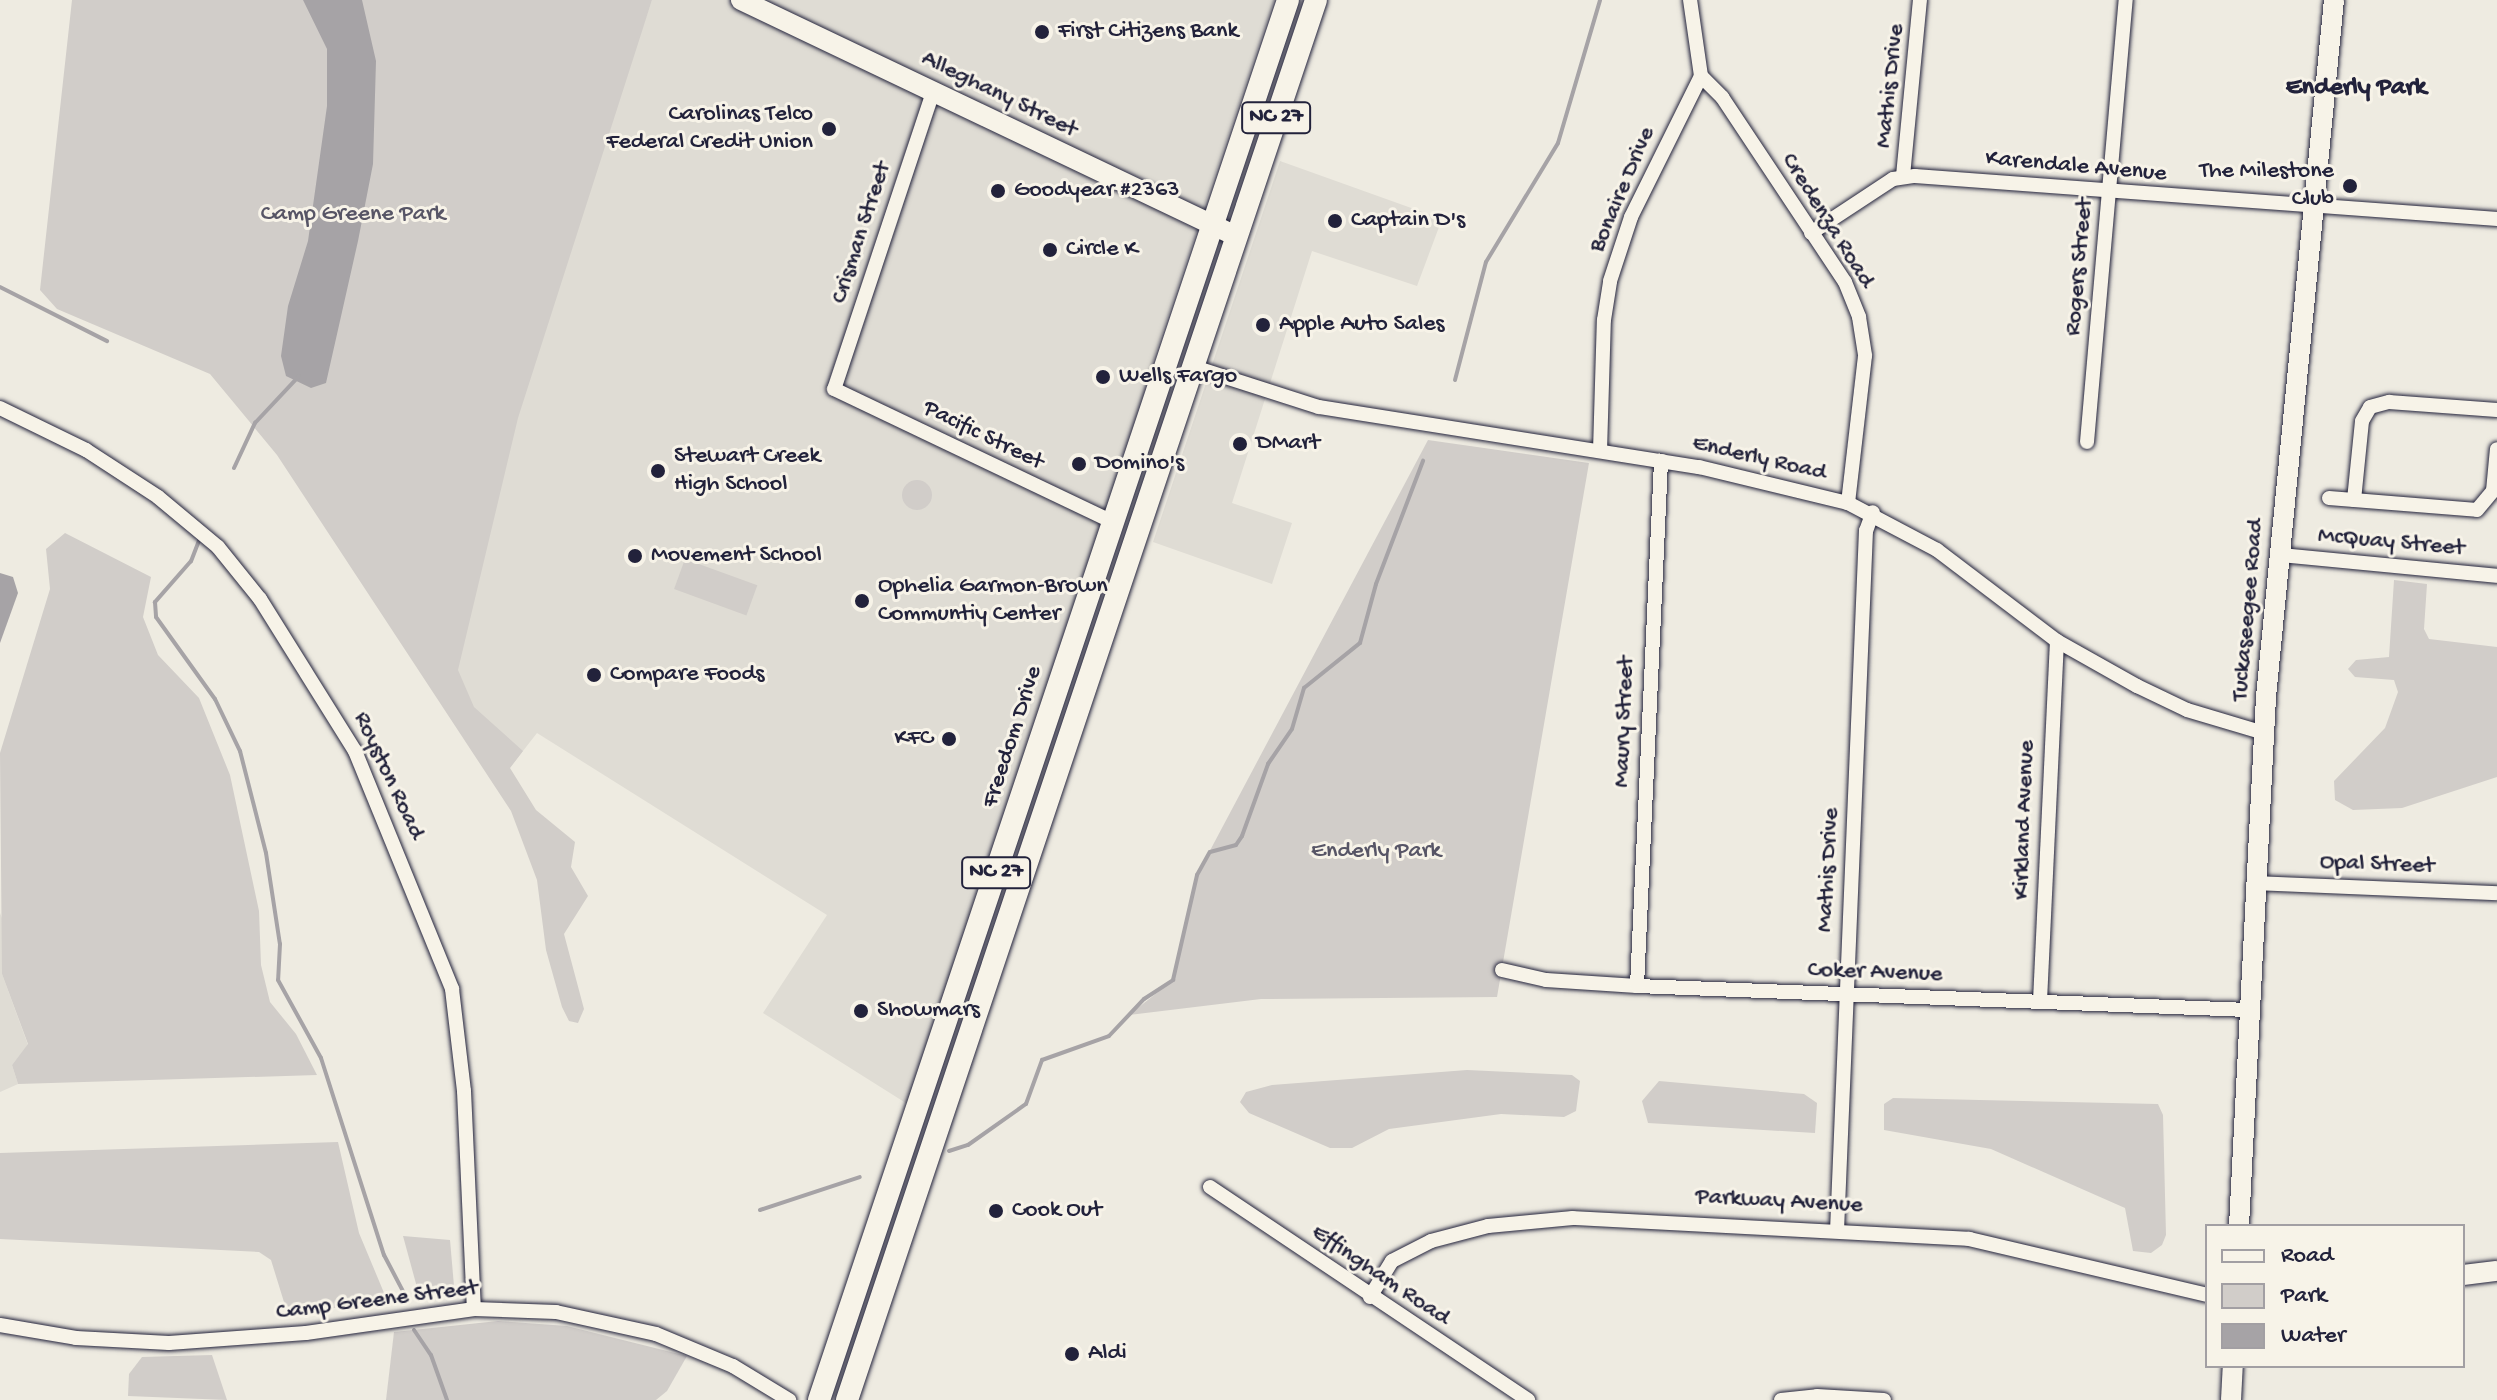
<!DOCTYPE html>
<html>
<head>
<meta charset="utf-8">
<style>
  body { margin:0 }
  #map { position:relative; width:2497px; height:1400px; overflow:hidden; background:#eeebe1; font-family:"Gochi Hand",sans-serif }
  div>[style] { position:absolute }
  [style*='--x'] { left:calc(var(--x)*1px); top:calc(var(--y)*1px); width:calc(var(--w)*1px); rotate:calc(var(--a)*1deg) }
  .built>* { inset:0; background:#dfdcd4 }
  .green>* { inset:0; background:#d1cdc9; transform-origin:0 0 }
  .round { border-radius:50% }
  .water>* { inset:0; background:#a6a3a6 }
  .stream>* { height:4px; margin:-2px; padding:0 2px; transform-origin:2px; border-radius:2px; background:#a6a3a6 }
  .roads { filter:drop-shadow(0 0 2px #22223b) drop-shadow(0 0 2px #22223b) }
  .street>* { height:14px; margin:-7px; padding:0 7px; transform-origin:7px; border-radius:7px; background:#f7f3e8 }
  .secondary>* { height:20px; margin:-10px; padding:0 10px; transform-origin:10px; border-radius:10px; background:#f7f3e8 }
  .primary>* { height:22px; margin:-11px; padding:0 11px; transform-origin:11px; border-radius:11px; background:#f7f3e8 }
  .dots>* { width:22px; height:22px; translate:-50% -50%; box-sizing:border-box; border:4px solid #f7f3e8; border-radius:50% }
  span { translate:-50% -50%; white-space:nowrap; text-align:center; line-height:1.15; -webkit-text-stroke:6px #f7f3e8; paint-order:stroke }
  .shield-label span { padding:2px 6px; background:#f7f3e8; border:2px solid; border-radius:6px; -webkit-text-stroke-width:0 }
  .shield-label { font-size:22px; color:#22223b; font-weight:700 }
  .poi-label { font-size:24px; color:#22223b }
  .left { translate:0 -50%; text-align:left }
  .right { translate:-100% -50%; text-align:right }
  .street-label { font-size:24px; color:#22223b }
  .park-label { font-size:24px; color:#575566 }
  .neighbourhood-label { font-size:26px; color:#22223b; font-weight:700 }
  .legend { position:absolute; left:2205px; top:1224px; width:260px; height:144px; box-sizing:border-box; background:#f7f3e8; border:2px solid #a29fa3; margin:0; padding:10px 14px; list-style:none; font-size:24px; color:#22223b }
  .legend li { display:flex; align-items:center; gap:16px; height:40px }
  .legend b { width:40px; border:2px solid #a29fa3 }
</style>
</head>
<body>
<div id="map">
  <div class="built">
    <div style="clip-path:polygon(652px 0,733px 0,1199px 224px,1155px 354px,1111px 517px,909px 1105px,763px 1013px,827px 915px,537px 733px,505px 774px,425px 658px)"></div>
    <div style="clip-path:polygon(751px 0,1274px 0,1200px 218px)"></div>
    <div style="clip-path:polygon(1280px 161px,1442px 219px,1417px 286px,1312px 251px,1232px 503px,1292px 523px,1272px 584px,1153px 542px)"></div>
    <div style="clip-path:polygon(0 913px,5px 926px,2px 974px,28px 1045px,12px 1065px,18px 1084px,0 1092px)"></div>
  </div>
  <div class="green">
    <div style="clip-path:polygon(72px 0,652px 0,518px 418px,458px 670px,474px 707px,523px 751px,510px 768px,536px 810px,575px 842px,571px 867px,588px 896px,564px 934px,584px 1009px,578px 1023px,569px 1021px,562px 1007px,546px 950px,537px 880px,511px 811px,277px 455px,210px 374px,57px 309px,40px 290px)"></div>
    <div style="clip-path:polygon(1428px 440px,1589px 463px,1497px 997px,1261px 999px,1129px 1015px,1173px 980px,1197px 875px)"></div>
    <div class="round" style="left:902px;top:480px;width:30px;height:30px"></div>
    <div style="clip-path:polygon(65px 533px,151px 577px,143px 617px,158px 655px,199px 698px,230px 775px,259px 911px,261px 965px,270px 1002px,296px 1034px,317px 1075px,18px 1084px,12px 1065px,28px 1044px,2px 974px,0 753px,50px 589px,46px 549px)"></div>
    <div style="left:685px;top:559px;width:77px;height:32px;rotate:20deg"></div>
    <div style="clip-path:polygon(2394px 580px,2427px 584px,2424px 629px,2429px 639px,2497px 647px,2497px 777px,2402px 808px,2353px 810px,2335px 800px,2334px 781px,2385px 728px,2398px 692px,2394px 680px,2355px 677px,2348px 669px,2356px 660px,2389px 657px)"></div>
    <div style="clip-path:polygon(1467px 1070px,1572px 1075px,1580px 1081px,1576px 1111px,1564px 1117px,1501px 1114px,1389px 1129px,1352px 1148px,1330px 1148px,1249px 1113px,1240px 1102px,1246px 1092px,1272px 1085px)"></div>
    <div style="clip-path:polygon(1659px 1081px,1804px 1094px,1817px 1103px,1815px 1133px,1648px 1123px,1642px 1101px)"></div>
    <div style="clip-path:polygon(1893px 1098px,2158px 1104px,2163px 1115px,2166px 1235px,2162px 1245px,2151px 1253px,2133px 1251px,2125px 1208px,1991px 1149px,1884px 1130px,1884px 1104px)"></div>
    <div style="clip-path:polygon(338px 1142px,359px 1233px,387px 1300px,288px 1315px,271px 1260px,259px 1252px,0 1239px,0 1153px)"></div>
    <div style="clip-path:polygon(403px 1236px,450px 1240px,454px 1286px,418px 1291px)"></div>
    <div style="clip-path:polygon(498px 1321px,567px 1326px,687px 1356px,667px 1391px,656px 1400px,386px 1400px,394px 1332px)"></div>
    <div style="clip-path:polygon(212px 1355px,227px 1400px,128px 1396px,129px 1374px,142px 1357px)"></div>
  </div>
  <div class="water">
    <div style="clip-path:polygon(303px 0,362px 0,376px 61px,373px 164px,358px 241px,326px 383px,311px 388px,286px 376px,281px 356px,288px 306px,308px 241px,327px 106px,327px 49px)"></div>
    <div style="clip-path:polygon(0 573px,13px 577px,18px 593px,0 643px)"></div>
  </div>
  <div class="stream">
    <div style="--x:0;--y:287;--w:120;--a:26.8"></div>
    <div style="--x:1455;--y:380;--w:122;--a:-75.3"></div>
    <div style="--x:1486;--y:262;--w:139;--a:-58.8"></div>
    <div style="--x:1558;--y:143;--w:149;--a:-73.6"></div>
    <div style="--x:234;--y:468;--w:50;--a:-65"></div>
    <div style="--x:255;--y:423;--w:64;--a:-46.9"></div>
    <div style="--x:200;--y:538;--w:25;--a:111"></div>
    <div style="--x:191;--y:561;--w:55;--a:131.3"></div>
    <div style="--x:155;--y:602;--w:15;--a:86"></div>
    <div style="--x:156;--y:617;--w:101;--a:54.3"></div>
    <div style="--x:215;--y:699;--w:58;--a:64.3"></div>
    <div style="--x:240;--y:751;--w:105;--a:75.7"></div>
    <div style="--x:266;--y:853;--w:92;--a:81.3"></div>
    <div style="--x:280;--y:944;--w:36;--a:93"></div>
    <div style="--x:278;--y:980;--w:89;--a:61.1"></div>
    <div style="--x:321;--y:1058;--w:207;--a:72.3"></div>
    <div style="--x:384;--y:1255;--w:45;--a:62.3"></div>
    <div style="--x:949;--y:1151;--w:20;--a:-18"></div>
    <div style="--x:968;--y:1145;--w:71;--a:-35.3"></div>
    <div style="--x:1026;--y:1104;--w:47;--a:-70"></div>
    <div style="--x:1042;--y:1060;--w:71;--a:-19.7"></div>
    <div style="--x:1109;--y:1036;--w:51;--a:-46.6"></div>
    <div style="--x:1144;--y:999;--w:35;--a:-33"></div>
    <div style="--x:1173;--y:980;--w:108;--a:-77.1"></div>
    <div style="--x:1197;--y:875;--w:26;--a:-61"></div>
    <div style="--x:1210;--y:852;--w:27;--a:-15"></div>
    <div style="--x:1236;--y:845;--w:11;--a:-56"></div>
    <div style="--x:1242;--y:836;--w:77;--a:-70.1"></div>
    <div style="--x:1268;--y:764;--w:42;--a:-55.6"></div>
    <div style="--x:1292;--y:729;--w:43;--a:-73.7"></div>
    <div style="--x:1304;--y:688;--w:72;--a:-38.8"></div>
    <div style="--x:1360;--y:643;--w:61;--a:-74.8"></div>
    <div style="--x:1376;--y:584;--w:132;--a:-69.1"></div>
    <div style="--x:760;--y:1210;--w:105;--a:-18.3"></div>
    <div style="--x:414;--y:1330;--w:30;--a:56"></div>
    <div style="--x:431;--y:1355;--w:48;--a:70.4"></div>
  </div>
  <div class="roads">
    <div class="street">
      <div style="--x:1701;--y:76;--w:30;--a:45"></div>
      <div style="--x:1722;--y:97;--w:222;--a:56.4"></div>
      <div style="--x:1845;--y:282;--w:38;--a:68"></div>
      <div style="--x:1859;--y:317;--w:39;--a:81"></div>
      <div style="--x:1865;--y:356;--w:148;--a:96.6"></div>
      <div style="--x:933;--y:92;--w:313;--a:108.4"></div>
      <div style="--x:834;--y:389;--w:309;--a:25.5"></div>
      <div style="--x:1903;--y:176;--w:177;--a:-84.5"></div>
      <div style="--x:1811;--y:233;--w:98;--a:-33.4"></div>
      <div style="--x:1893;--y:179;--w:22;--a:-8"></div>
      <div style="--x:1915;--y:176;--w:584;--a:4.23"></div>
      <div style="--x:1191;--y:366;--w:134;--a:17.8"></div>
      <div style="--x:1319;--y:407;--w:385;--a:9"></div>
      <div style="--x:1699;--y:467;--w:153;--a:13.6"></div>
      <div style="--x:1848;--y:503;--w:101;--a:27.8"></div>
      <div style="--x:1937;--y:550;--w:151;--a:37.2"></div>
      <div style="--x:2057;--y:641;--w:92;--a:29.4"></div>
      <div style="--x:2137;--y:686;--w:55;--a:25.6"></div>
      <div style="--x:2187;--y:710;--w:80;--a:16.6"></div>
      <div style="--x:0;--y:408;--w:96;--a:26"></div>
      <div style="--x:86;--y:450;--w:86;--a:33.1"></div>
      <div style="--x:158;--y:497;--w:78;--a:39.8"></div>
      <div style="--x:218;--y:547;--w:67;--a:51.1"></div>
      <div style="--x:260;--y:599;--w:179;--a:58"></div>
      <div style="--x:355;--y:751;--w:257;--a:67.8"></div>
      <div style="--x:452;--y:989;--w:103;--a:83.3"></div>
      <div style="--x:464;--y:1091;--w:218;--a:87.4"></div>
      <div style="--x:2087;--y:442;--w:444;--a:-85"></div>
      <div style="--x:1600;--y:451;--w:131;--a:-88.3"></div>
      <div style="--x:1604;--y:320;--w:39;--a:-81"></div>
      <div style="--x:1610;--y:281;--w:67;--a:-71.8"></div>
      <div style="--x:1631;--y:217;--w:157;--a:-63.6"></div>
      <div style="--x:1701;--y:76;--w:77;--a:-98.2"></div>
      <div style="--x:2329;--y:498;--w:148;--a:4.6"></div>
      <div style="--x:2477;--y:510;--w:25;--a:-50"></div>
      <div style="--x:2493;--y:491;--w:42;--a:-84.6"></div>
      <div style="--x:2354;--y:500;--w:79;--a:-84.2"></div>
      <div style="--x:2362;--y:421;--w:16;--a:-60"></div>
      <div style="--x:2370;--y:407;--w:20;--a:-15"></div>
      <div style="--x:2389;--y:402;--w:108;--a:4.2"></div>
      <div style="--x:2280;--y:555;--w:218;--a:5.5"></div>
      <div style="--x:2255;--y:883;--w:242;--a:2.4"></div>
      <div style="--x:1502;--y:970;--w:45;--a:12.8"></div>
      <div style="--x:1546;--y:980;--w:91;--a:3.8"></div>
      <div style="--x:1637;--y:986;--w:612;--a:2.25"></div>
      <div style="--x:1637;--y:986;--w:526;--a:-87.38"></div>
      <div style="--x:2040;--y:1001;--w:360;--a:-87.3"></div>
      <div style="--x:1210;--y:1187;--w:383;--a:33.8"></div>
      <div style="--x:1837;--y:1231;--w:701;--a:-87.63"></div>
      <div style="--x:1866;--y:531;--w:20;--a:-70"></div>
      <div style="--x:1370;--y:1297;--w:42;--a:-58.6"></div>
      <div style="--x:1392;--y:1261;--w:44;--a:-27.1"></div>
      <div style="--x:1431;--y:1241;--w:59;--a:-14.7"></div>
      <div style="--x:1488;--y:1226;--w:85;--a:-5.4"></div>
      <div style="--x:1573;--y:1218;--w:397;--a:3"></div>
      <div style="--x:1969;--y:1239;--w:244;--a:13.2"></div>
      <div style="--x:0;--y:1325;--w:77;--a:9.7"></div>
      <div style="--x:76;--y:1338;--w:93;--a:3.1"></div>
      <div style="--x:169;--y:1343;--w:137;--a:-4.2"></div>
      <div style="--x:306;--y:1333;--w:170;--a:-8.1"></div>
      <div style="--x:474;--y:1309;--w:82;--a:2.1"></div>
      <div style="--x:556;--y:1312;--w:102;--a:12.4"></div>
      <div style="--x:656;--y:1334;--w:83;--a:22.6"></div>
      <div style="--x:733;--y:1366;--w:66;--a:31.3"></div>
      <div style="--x:1781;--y:1400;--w:36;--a:-6"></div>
      <div style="--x:1817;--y:1396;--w:67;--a:3.4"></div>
    </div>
    <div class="secondary">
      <div style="--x:741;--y:0;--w:548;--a:25.49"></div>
      <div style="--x:2239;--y:1226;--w:530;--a:-87.08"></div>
      <div style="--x:2266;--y:697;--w:700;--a:-84.43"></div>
      <div style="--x:2463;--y:1275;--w:34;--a:-7"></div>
      <div style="--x:2231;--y:1400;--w:34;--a:-87"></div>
    </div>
    <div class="primary">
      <div style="--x:819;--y:1400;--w:1476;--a:-71.48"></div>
      <div style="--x:847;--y:1400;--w:1476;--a:-71.48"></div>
    </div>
  </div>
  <div class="dots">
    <div style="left:1042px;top:32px;background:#22223b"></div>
    <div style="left:829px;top:129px;background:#22223b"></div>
    <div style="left:2350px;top:186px;background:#22223b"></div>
    <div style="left:998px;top:191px;background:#22223b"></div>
    <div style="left:1335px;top:221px;background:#22223b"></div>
    <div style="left:1050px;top:250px;background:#22223b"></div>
    <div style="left:1263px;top:325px;background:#22223b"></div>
    <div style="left:1103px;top:377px;background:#22223b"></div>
    <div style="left:1240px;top:444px;background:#22223b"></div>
    <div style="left:1079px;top:464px;background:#22223b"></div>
    <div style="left:658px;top:471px;background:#22223b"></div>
    <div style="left:635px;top:556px;background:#22223b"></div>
    <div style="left:862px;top:601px;background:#22223b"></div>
    <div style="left:594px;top:675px;background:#22223b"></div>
    <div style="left:949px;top:739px;background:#22223b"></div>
    <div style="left:861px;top:1011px;background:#22223b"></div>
    <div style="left:996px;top:1211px;background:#22223b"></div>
    <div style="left:1072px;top:1354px;background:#22223b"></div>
  </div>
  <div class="shield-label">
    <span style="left:1276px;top:118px">NC 27</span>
    <span style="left:996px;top:873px">NC 27</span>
  </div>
  <div class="poi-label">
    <span class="left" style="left:1058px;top:32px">First Citizens Bank</span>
    <span class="right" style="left:813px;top:129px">Carolinas Telco<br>Federal Credit Union</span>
    <span class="right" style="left:2334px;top:186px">The Milestone<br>Club</span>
    <span class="left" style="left:1014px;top:191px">Goodyear #2363</span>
    <span class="left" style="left:1351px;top:221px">Captain D's</span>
    <span class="left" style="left:1066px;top:250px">Circle K</span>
    <span class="left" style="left:1279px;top:325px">Apple Auto Sales</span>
    <span class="left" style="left:1119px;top:377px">Wells Fargo</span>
    <span class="left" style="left:1256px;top:444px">DMart</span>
    <span class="left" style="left:674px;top:471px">Stewart Creek<br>High School</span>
    <span class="left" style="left:1095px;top:464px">Domino's</span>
    <span class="left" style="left:651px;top:556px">Movement School</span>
    <span class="left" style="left:878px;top:601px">Ophelia Garmon-Brown<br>Communtiy Center</span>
    <span class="left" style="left:610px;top:675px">Compare Foods</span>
    <span class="right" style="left:933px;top:739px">KFC</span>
    <span class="left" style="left:877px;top:1011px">Showmars</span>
    <span class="left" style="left:1012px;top:1211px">Cook Out</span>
    <span class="left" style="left:1088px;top:1354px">Aldi</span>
  </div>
  <div class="street-label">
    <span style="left:1891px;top:86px;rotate:-84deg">Mathis Drive</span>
    <span style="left:999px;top:95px;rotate:26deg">Alleghany Street</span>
    <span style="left:2076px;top:167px;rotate:5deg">Karendale Avenue</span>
    <span style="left:1623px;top:190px;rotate:-67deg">Bonaire Drive</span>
    <span style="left:1827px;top:221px;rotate:58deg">Credenza Road</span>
    <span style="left:862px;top:233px;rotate:-72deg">Crisman Street</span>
    <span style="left:2080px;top:267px;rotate:-85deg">Rogers Street</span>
    <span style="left:983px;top:436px;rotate:26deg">Pacific Street</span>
    <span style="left:1759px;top:459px;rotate:13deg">Enderly Road</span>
    <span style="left:2391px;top:543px;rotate:5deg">McQuay Street</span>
    <span style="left:2249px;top:610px;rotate:-85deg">Tuckaseegee Road</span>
    <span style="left:1625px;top:722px;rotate:-88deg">Maury Street</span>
    <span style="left:1013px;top:737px;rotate:-72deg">Freedom Drive</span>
    <span style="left:388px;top:776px;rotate:65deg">Royston Road</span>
    <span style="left:2025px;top:820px;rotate:-88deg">Kirkland Avenue</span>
    <span style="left:2377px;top:865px;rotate:2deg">Opal Street</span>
    <span style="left:1829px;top:870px;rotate:-87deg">Mathis Drive</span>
    <span style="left:1875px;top:973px;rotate:2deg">Coker Avenue</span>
    <span style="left:1779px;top:1202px;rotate:3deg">Parkway Avenue</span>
    <span style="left:1380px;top:1276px;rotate:34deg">Effingham Road</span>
    <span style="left:377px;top:1301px;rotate:-7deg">Camp Greene Street</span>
  </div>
  <div class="park-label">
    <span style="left:353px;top:215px">Camp Greene Park</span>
    <span style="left:1376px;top:852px">Enderly Park</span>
  </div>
  <div class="neighbourhood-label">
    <span style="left:2356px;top:89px">Enderly Park</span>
  </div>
  <ul class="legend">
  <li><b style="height:10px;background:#f7f3e8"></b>Road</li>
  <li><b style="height:22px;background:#d1cdc9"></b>Park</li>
  <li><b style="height:22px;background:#a6a3a6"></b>Water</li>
  </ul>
</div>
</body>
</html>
